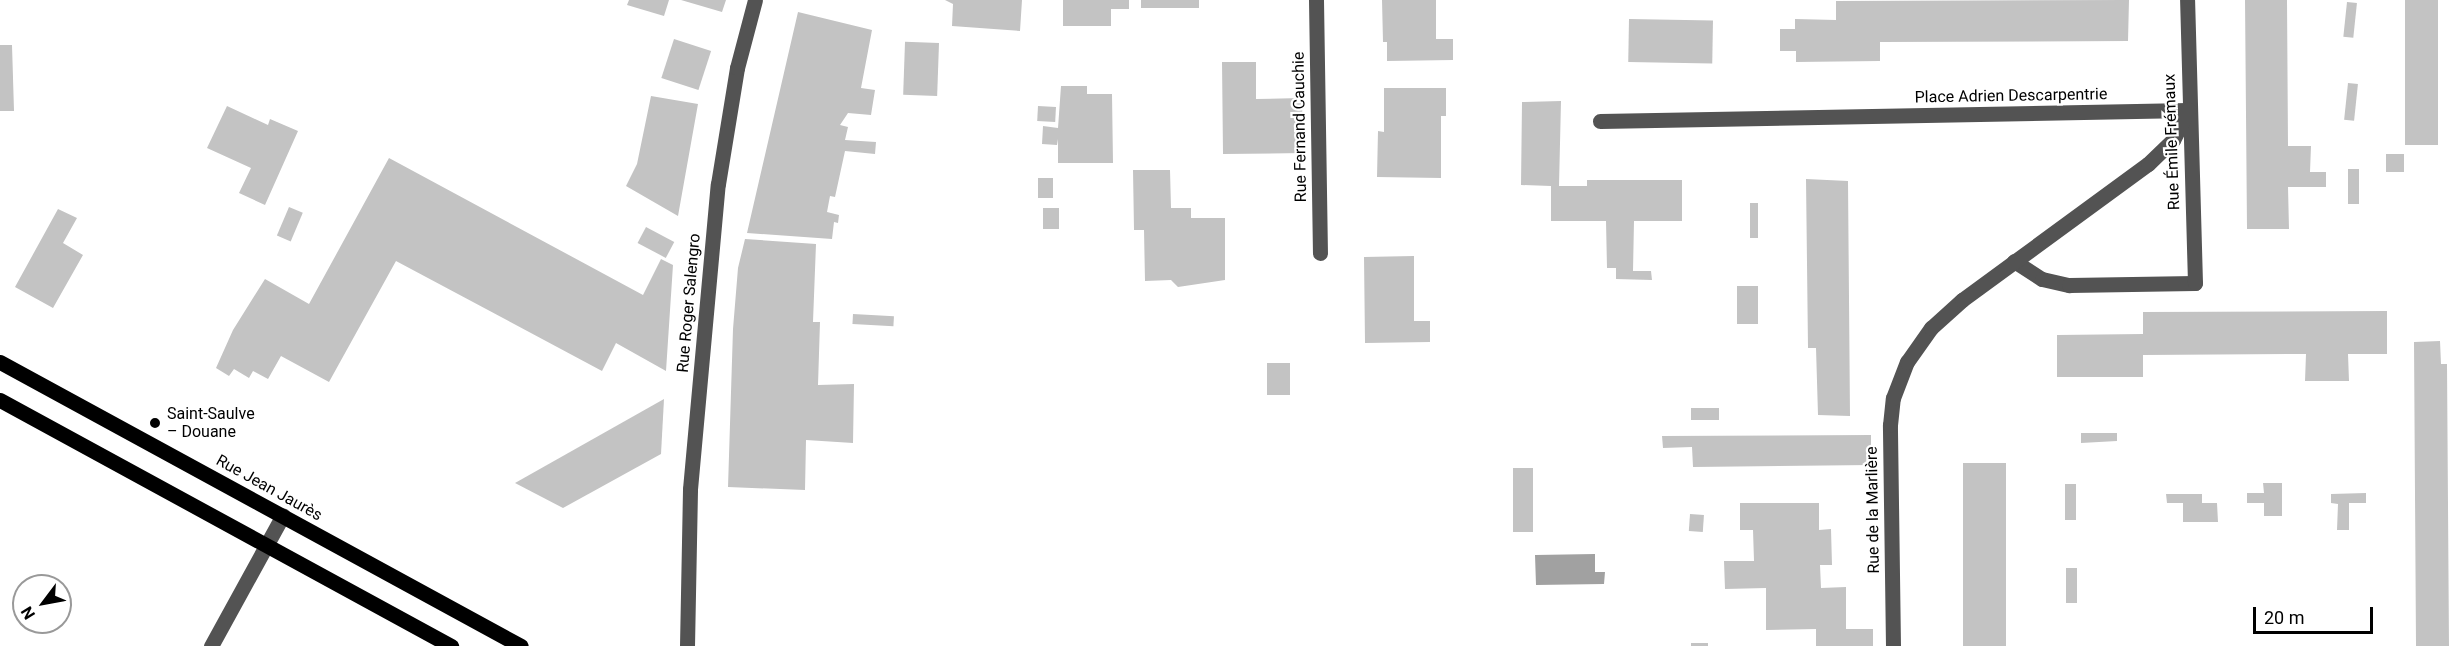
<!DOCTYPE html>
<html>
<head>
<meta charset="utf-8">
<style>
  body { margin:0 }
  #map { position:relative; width:2460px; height:646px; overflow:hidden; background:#fff; font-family:Roboto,sans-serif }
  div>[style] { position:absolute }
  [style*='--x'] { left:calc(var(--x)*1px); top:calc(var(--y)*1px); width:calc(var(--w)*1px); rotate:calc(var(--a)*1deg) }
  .water>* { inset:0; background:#a1a1a1 }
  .building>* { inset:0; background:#c3c3c3; transform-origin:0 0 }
  .minor>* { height:15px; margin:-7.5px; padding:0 7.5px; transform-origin:7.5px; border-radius:7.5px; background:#535353 }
  .major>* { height:15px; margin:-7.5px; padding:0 7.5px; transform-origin:7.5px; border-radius:7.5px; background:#000 }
  .dots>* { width:16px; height:16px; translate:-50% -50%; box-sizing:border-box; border:3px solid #fff; border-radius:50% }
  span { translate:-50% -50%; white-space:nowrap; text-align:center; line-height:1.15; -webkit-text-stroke:4.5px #fff; paint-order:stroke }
  .street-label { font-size:16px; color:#000 }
  .poi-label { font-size:16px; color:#000 }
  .left { translate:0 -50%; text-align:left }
  .north { position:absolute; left:12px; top:574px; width:60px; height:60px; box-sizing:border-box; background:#fff; border:2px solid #999; border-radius:50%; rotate:238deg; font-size:16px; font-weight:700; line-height:24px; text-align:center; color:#000 }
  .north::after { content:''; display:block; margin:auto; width:21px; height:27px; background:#000; clip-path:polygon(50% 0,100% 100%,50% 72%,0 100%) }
  .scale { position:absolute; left:2253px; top:607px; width:120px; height:27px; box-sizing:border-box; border:3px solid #000; border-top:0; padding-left:8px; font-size:18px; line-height:21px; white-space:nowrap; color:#000; -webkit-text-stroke:4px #fff; paint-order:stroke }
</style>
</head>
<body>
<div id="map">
  <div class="water">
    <div style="clip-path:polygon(1595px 554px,1595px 572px,1605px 572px,1604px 584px,1536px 585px,1535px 555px)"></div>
  </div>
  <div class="building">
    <div style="clip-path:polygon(629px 0,669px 0,664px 16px,627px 5px)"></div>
    <div style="clip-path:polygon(681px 0,726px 0,722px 12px)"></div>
    <div style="clip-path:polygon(945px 0,1022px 0,1020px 31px,952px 26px,953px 4px)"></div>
    <div style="left:1063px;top:0;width:48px;height:26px"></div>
    <div style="left:1111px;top:0;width:18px;height:9px"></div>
    <div style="left:1141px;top:0;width:58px;height:8px"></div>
    <div style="clip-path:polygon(1382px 0,1436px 0,1436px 39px,1453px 39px,1453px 60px,1387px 61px,1387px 42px,1383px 42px)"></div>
    <div style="clip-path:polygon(2129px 0,2128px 41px,1880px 42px,1880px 61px,1796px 62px,1796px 51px,1780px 51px,1780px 29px,1795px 29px,1795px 19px,1836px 20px,1836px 1px)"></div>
    <div style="clip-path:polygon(2245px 0,2287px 0,2288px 146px,2311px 146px,2310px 172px,2326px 172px,2326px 187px,2288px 187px,2289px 229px,2247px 229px)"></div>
    <div style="left:2405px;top:0;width:33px;height:145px"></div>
    <div style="left:2347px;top:2px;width:10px;height:35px;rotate:6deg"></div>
    <div style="clip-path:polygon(798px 12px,872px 30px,861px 88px,875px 90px,871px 115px,848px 113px,840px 125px,848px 127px,845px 140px,876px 142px,875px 154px,845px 151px,835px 197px,830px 196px,827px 212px,839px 215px,838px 223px,834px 222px,832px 239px,747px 233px)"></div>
    <div style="left:1629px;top:19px;width:84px;height:43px;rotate:1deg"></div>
    <div style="left:674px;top:39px;width:39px;height:41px;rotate:18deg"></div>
    <div style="left:939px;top:43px;width:53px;height:34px;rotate:92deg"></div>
    <div style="clip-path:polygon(0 45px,12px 45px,14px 111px,0 111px)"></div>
    <div style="clip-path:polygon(1222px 62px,1256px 62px,1256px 99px,1302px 98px,1303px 153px,1223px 154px)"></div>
    <div style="left:2348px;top:83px;width:10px;height:37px;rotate:6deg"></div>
    <div style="clip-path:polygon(1061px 86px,1087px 86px,1087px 94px,1112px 94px,1113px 163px,1058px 163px,1058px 139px,1057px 145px,1042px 144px,1043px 126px,1058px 128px)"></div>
    <div style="clip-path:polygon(1384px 88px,1446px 88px,1446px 116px,1441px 116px,1441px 178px,1377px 177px,1378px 131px,1384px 132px)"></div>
    <div style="clip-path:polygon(651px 96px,698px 104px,678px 216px,626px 186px,637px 164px)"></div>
    <div style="clip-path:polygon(1561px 101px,1559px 186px,1587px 186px,1587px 180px,1682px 180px,1682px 221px,1634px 221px,1633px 271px,1651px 271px,1652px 280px,1616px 279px,1616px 268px,1607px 268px,1606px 221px,1551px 221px,1551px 186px,1521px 185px,1522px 102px)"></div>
    <div style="clip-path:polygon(227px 106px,268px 125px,270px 119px,298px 131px,265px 205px,239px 193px,251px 168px,207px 148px)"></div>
    <div style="left:1038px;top:106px;width:18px;height:15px;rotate:3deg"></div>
    <div style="left:2386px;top:154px;width:18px;height:18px"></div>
    <div style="clip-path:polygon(389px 158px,643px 295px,661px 259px,673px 265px,666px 371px,616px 343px,602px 371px,396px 261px,329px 382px,281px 356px,268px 379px,253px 371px,249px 378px,234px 369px,229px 376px,216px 368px,233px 330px,265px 279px,309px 304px)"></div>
    <div style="left:2348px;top:169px;width:11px;height:35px"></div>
    <div style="clip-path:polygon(1133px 170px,1170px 170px,1171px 208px,1191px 208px,1191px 218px,1225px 218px,1225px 280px,1178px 287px,1171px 280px,1145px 281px,1144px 230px,1134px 230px)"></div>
    <div style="left:1038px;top:178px;width:15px;height:20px"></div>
    <div style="clip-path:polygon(1806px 179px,1848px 181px,1850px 416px,1818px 415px,1816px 348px,1808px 348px)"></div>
    <div style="left:1750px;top:203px;width:8px;height:35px"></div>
    <div style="left:289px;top:207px;width:15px;height:31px;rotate:23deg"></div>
    <div style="left:1043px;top:208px;width:16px;height:21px"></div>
    <div style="clip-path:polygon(58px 209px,77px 218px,63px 243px,83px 255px,53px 308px,15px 287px)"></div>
    <div style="left:646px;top:227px;width:32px;height:18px;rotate:28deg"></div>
    <div style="clip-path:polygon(745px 239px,816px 244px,813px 322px,820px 322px,818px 385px,854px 384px,853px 443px,806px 440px,805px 490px,728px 487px,733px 329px,738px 268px)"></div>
    <div style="clip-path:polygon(1414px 256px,1414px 321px,1430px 321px,1430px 342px,1365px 343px,1364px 257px)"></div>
    <div style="left:1758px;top:286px;width:38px;height:21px;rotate:90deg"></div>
    <div style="clip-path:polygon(2387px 311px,2387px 354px,2348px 354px,2349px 381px,2305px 381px,2306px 354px,2143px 355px,2143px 377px,2057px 377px,2057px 335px,2143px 334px,2143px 312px)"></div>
    <div style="left:853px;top:314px;width:41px;height:10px;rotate:3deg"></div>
    <div style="clip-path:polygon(2440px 341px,2441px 364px,2447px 364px,2449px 646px,2416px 646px,2414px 342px)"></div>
    <div style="left:1267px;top:363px;width:23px;height:32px"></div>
    <div style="clip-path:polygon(664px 399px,661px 454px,563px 508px,515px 483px)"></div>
    <div style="left:1691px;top:408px;width:28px;height:12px"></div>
    <div style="clip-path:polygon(2081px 433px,2117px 433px,2117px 441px,2081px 443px)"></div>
    <div style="clip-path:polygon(1871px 435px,1871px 465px,1693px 467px,1692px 447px,1663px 448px,1662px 436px)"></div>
    <div style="left:1963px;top:463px;width:43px;height:183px"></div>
    <div style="left:1533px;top:468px;width:64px;height:20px;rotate:90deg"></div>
    <div style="clip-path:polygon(2263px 483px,2282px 483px,2282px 516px,2264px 516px,2264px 503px,2247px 503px,2247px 493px,2264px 493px)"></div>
    <div style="left:2076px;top:484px;width:36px;height:11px;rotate:90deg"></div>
    <div style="clip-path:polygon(2366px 493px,2366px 503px,2349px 503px,2349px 530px,2337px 530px,2338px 504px,2331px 503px,2331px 494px)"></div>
    <div style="clip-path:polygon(2166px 494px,2202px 494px,2202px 503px,2217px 503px,2218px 522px,2183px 522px,2183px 503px,2167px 503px)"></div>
    <div style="clip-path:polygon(1740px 503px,1819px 503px,1819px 530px,1831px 529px,1832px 565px,1820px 565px,1821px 588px,1846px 587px,1846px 629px,1873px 629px,1873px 646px,1816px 646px,1816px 629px,1766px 630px,1766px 588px,1725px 589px,1724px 561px,1754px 561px,1753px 530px,1740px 530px)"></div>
    <div style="left:1690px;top:514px;width:14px;height:17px;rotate:4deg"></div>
    <div style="left:2066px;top:568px;width:11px;height:35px"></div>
    <div style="left:1691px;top:643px;width:17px;height:3px"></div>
  </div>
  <div class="minor">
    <div style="--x:1316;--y:0;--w:253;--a:89.1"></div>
    <div style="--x:1600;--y:121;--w:588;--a:-1.07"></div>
    <div style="--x:2014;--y:261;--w:33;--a:33"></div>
    <div style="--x:2042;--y:279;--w:28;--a:13"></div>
    <div style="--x:2069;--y:285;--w:126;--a:-0.9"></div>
    <div style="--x:2195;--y:283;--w:283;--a:-91.6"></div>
    <div style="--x:211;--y:646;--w:149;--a:-61.2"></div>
    <div style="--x:687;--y:646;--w:157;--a:-88.9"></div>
    <div style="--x:690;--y:489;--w:306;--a:-84.8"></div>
    <div style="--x:718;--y:184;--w:118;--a:-80.7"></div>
    <div style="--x:737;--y:68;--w:70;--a:-75.2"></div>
    <div style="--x:1893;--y:646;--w:221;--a:-90.8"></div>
    <div style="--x:1890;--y:425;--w:27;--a:-84"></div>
    <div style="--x:1893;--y:398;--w:39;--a:-69"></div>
    <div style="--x:1907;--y:362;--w:42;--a:-54.8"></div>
    <div style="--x:1931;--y:328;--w:42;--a:-42.1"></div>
    <div style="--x:1962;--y:300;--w:230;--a:-36.2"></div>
    <div style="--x:2148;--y:164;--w:35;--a:-44"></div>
    <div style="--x:2173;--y:140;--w:34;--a:-63"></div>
  </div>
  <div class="major">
    <div style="--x:0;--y:362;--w:593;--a:28.6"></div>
    <div style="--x:0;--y:400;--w:514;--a:28.61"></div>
  </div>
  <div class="dots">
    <div style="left:155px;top:423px;background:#000"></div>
  </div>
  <div class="street-label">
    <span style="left:2011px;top:96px;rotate:-1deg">Place Adrien Descarpentrie</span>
    <span style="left:1300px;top:127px;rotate:-91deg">Rue Fernand Cauchie</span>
    <span style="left:2172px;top:142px;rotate:-92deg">Rue Émile Frémaux</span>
    <span style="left:689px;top:303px;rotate:-85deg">Rue Roger Salengro</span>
    <span style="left:269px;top:488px;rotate:29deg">Rue Jean Jaurès</span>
    <span style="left:1873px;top:510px;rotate:-91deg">Rue de la Marlière</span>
  </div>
  <div class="poi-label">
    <span class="left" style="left:167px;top:423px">Saint-Saulve<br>– Douane</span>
  </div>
  <div class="north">N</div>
  <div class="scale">20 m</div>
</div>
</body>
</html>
